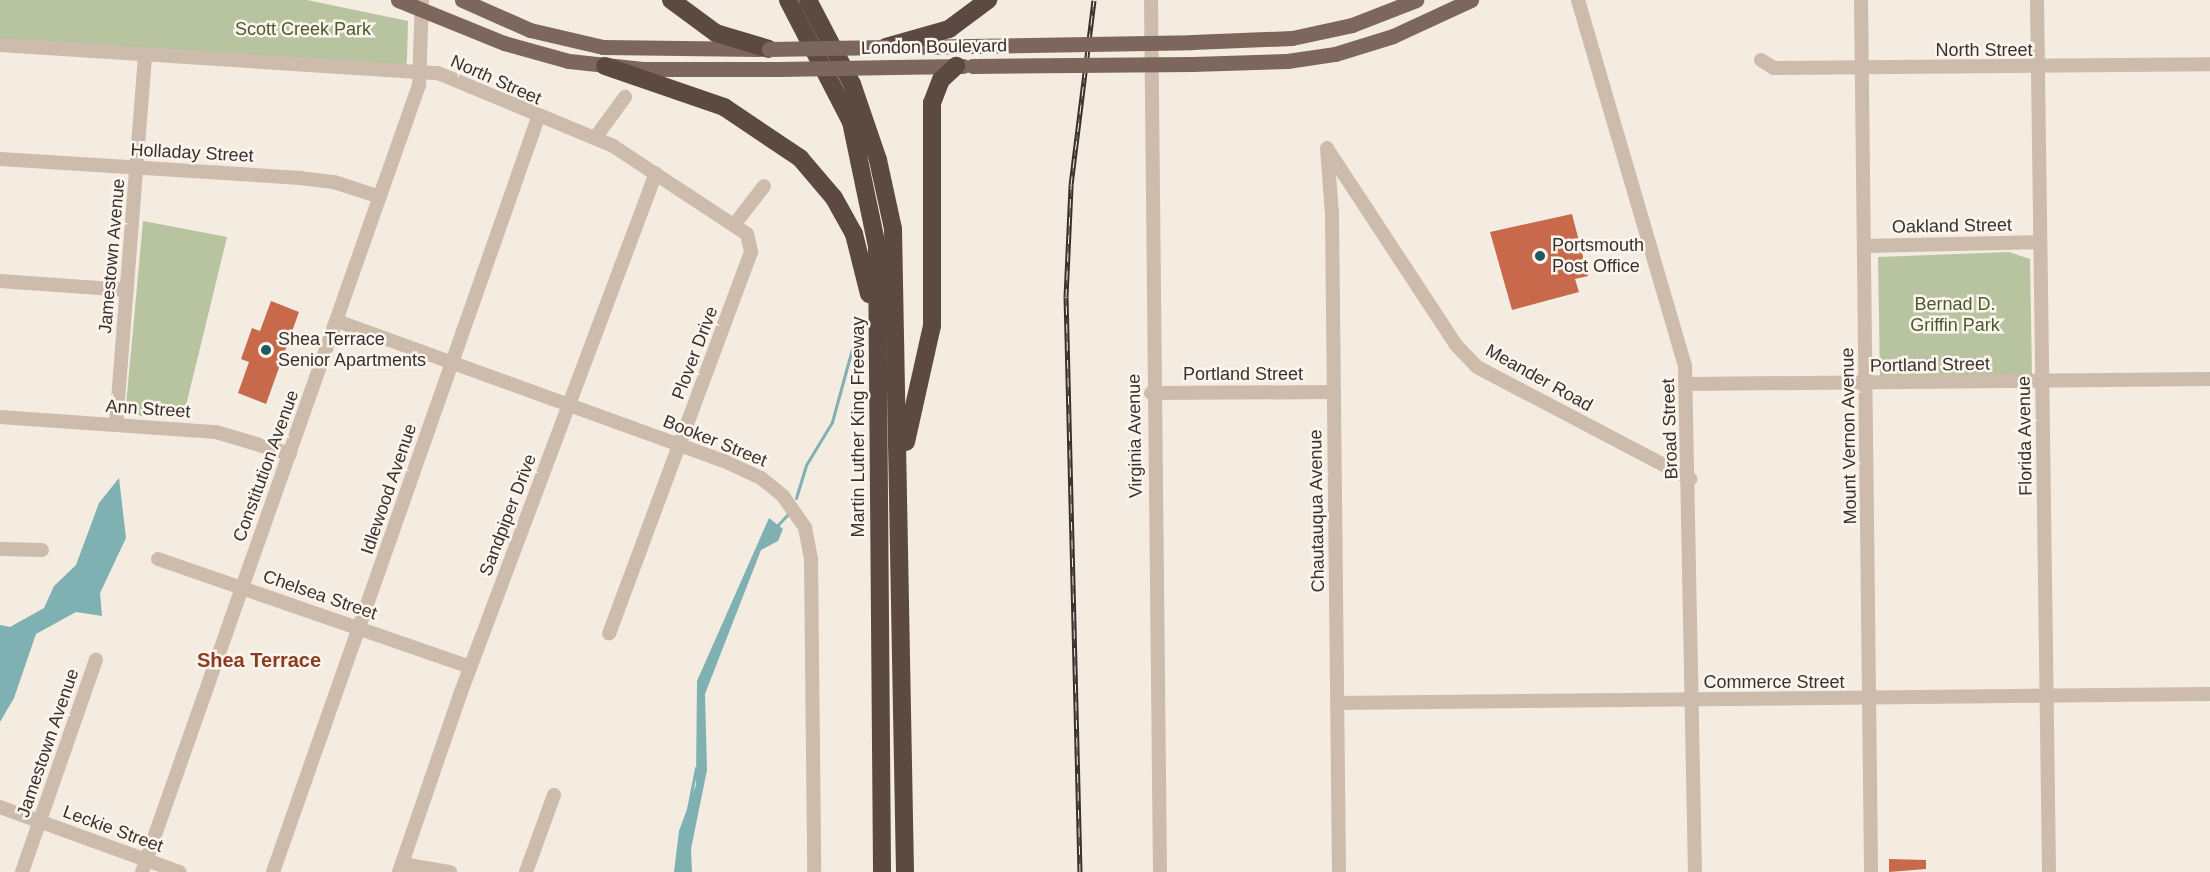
<!DOCTYPE html>
<html>
<head>
<meta charset="utf-8">
<style>
  body { margin:0 }
  #map { position:relative; width:2210px; height:872px; overflow:hidden; background:#f4ebe1; font-family:Helvetica,sans-serif }
  div>[style] { position:absolute }
  [style*='--x'] { left:calc(var(--x)*1px); top:calc(var(--y)*1px); width:calc(var(--w)*1px); rotate:calc(var(--a)*1deg) }
  .green>* { inset:0; background:#b8c4a0 }
  .water>* { inset:0; background:#7fb0b2 }
  .stream>* { height:3px; margin:-1.5px; padding:0 1.5px; transform-origin:1.5px; border-radius:1.5px; background:#7fb0b2 }
  .building>* { inset:0; background:#c8694b }
  .minor>* { height:14px; margin:-7px; padding:0 7px; transform-origin:7px; border-radius:7px; background:#cdbbac }
  .major>* { height:15px; margin:-7.5px; padding:0 7.5px; transform-origin:7.5px; border-radius:7.5px; background:#7d675c }
  .highway>* { height:18px; margin:-9px; padding:0 9px; transform-origin:9px; border-radius:9px; background:#5c4a42 }
  .rail>* { height:5px; margin-top:-2.5px; transform-origin:0; background:repeating-linear-gradient(90deg,#fbf5ee 0 9px,#3b302b 0 18px); box-sizing:border-box; border-block:2px solid #3b302b }
  .major-bridge>* { height:15px; margin:-7.5px; padding:0 7.5px; transform-origin:7.5px; border-radius:7.5px; background:#7d675c }
  .dots>* { width:16px; height:16px; translate:-50% -50%; box-sizing:border-box; border:3px solid #fbf5ee; border-radius:50% }
  span { translate:-50% -50%; white-space:nowrap; text-align:center; line-height:1.15; -webkit-text-stroke:5px #fbf5ee; paint-order:stroke }
  .park-label { font-size:18px; color:#4a5a2e }
  .street-label { font-size:18px; color:#3b302b }
  .poi-label { font-size:18px; color:#3b302b }
  .left { translate:0 -50%; text-align:left }
  .neighbourhood-label { font-size:20px; color:#8c3b22; font-weight:700 }
</style>
</head>
<body>
<div id="map">
  <div class="green">
    <div style="clip-path:polygon(0 0,307px 0,408px 21px,407px 59px,406px 65px,0 39px)"></div>
    <div style="clip-path:polygon(143px 221px,227px 237px,183px 418px,129px 415px,126px 406px)"></div>
    <div style="clip-path:polygon(2009px 252px,2030px 259px,2032px 378px,1880px 379px,1878px 257px)"></div>
  </div>
  <div class="water">
    <div style="clip-path:polygon(119px 478px,126px 538px,100px 593px,102px 616px,76px 612px,36px 634px,14px 698px,0 722px,0 625px,10px 627px,44px 608px,54px 586px,76px 565px,99px 503px)"></div>
    <div style="clip-path:polygon(769px 518px,783px 529px,778px 541px,761px 550px,705px 694px,707px 770px,691px 849px,692px 872px,674px 872px,679px 831px,696px 785px,697px 681px)"></div>
  </div>
  <div class="stream">
    <div style="--x:796;--y:498;--w:34;--a:-73"></div>
    <div style="--x:806;--y:465;--w:50;--a:-58.8"></div>
    <div style="--x:832;--y:422;--w:76;--a:-74.7"></div>
    <div style="--x:775;--y:528;--w:18;--a:-47"></div>
    <div style="--x:687;--y:814;--w:47;--a:-78.9"></div>
  </div>
  <div class="building">
    <div style="clip-path:polygon(1572px 214px,1588px 276px,1575px 279px,1579px 292px,1512px 310px,1490px 232px)"></div>
    <div style="clip-path:polygon(271px 301px,299px 312px,266px 404px,238px 393px,249px 362px,241px 359px,252px 328px,260px 331px)"></div>
    <div style="clip-path:polygon(1889px 859px,1926px 860px,1926px 869px,1889px 872px)"></div>
  </div>
  <div class="minor">
    <div style="--x:1151;--y:0;--w:872;--a:89.41"></div>
    <div style="--x:1578;--y:0;--w:381;--a:73.7"></div>
    <div style="--x:1685;--y:366;--w:506;--a:88.87"></div>
    <div style="--x:1861;--y:0;--w:872;--a:89.34"></div>
    <div style="--x:2037;--y:0;--w:872;--a:89.21"></div>
    <div style="--x:0;--y:45;--w:439;--a:3.7"></div>
    <div style="--x:438;--y:73;--w:190;--a:22.6"></div>
    <div style="--x:613;--y:146;--w:160;--a:33.3"></div>
    <div style="--x:747;--y:234;--w:18;--a:77"></div>
    <div style="--x:751;--y:252;--w:407;--a:110.4"></div>
    <div style="--x:1761;--y:60;--w:15;--a:32"></div>
    <div style="--x:1774;--y:68;--w:436;--a:-0.5"></div>
    <div style="--x:595;--y:138;--w:51;--a:-53.8"></div>
    <div style="--x:1327;--y:148;--w:67;--a:85.7"></div>
    <div style="--x:1332;--y:215;--w:657;--a:89.39"></div>
    <div style="--x:1328;--y:150;--w:233;--a:56.7"></div>
    <div style="--x:1456;--y:345;--w:30;--a:46"></div>
    <div style="--x:1477;--y:367;--w:241;--a:27.7"></div>
    <div style="--x:0;--y:159;--w:301;--a:3.6"></div>
    <div style="--x:300;--y:178;--w:34;--a:7"></div>
    <div style="--x:334;--y:182;--w:48;--a:18.1"></div>
    <div style="--x:734;--y:225;--w:49;--a:-52.4"></div>
    <div style="--x:1864;--y:246;--w:175;--a:-1.3"></div>
    <div style="--x:0;--y:281;--w:127;--a:4.1"></div>
    <div style="--x:337;--y:321;--w:412;--a:19.9"></div>
    <div style="--x:724;--y:461;--w:41;--a:24.7"></div>
    <div style="--x:761;--y:478;--w:28;--a:39"></div>
    <div style="--x:783;--y:496;--w:39;--a:55"></div>
    <div style="--x:805;--y:528;--w:33;--a:79"></div>
    <div style="--x:811;--y:560;--w:312;--a:89.4"></div>
    <div style="--x:1687;--y:384;--w:523;--a:-0.55"></div>
    <div style="--x:1151;--y:393;--w:183;--a:-0.3"></div>
    <div style="--x:0;--y:417;--w:217;--a:4"></div>
    <div style="--x:216;--y:432;--w:77;--a:16.6"></div>
    <div style="--x:116;--y:425;--w:372;--a:-85.5"></div>
    <div style="--x:0;--y:549;--w:42;--a:1.4"></div>
    <div style="--x:158;--y:559;--w:330;--a:19.1"></div>
    <div style="--x:1338;--y:703;--w:872;--a:-0.59"></div>
    <div style="--x:0;--y:807;--w:191;--a:19.9"></div>
    <div style="--x:402;--y:864;--w:49;--a:9.5"></div>
    <div style="--x:22;--y:872;--w:225;--a:-70.8"></div>
    <div style="--x:142;--y:872;--w:834;--a:-70.61"></div>
    <div style="--x:419;--y:85;--w:85;--a:-88"></div>
    <div style="--x:273;--y:872;--w:799;--a:-70.64"></div>
    <div style="--x:399;--y:872;--w:190;--a:-71"></div>
    <div style="--x:461;--y:692;--w:554;--a:-69.41"></div>
    <div style="--x:526;--y:872;--w:82;--a:-70"></div>
  </div>
  <div class="major">
    <div style="--x:398;--y:0;--w:114;--a:22.1"></div>
    <div style="--x:504;--y:43;--w:67;--a:15.5"></div>
    <div style="--x:569;--y:61;--w:74;--a:6.2"></div>
    <div style="--x:643;--y:69;--w:136;--a:0"></div>
    <div style="--x:462;--y:0;--w:74;--a:23.8"></div>
    <div style="--x:530;--y:30;--w:75;--a:13.1"></div>
    <div style="--x:603;--y:47;--w:156;--a:0.7"></div>
    <div style="--x:1192;--y:42;--w:100;--a:-2.3"></div>
    <div style="--x:1292;--y:38;--w:61;--a:-12.2"></div>
    <div style="--x:1352;--y:25;--w:69;--a:-21.3"></div>
    <div style="--x:902;--y:47;--w:69;--a:-0.8"></div>
    <div style="--x:1192;--y:64;--w:95;--a:-1.8"></div>
    <div style="--x:1287;--y:61;--w:49;--a:-8.3"></div>
    <div style="--x:1335;--y:54;--w:61;--a:-17.2"></div>
    <div style="--x:1393;--y:36;--w:86;--a:-24.8"></div>
    <div style="--x:894;--y:67;--w:69;--a:-0.8"></div>
  </div>
  <div class="highway">
    <div style="--x:671;--y:0;--w:56;--a:36.3"></div>
    <div style="--x:716;--y:33;--w:55;--a:16.8"></div>
    <div style="--x:788;--y:0;--w:137;--a:62.7"></div>
    <div style="--x:851;--y:122;--w:127;--a:78.2"></div>
    <div style="--x:877;--y:246;--w:626;--a:89.54"></div>
    <div style="--x:808;--y:0;--w:95;--a:62.4"></div>
    <div style="--x:852;--y:84;--w:80;--a:71.1"></div>
    <div style="--x:878;--y:160;--w:71;--a:77.7"></div>
    <div style="--x:893;--y:229;--w:643;--a:88.93"></div>
    <div style="--x:886;--y:47;--w:66;--a:-15.9"></div>
    <div style="--x:949;--y:29;--w:49;--a:-36.6"></div>
    <div style="--x:605;--y:66;--w:126;--a:19"></div>
    <div style="--x:724;--y:107;--w:92;--a:33.9"></div>
    <div style="--x:800;--y:158;--w:52;--a:49.6"></div>
    <div style="--x:834;--y:198;--w:41;--a:60.9"></div>
    <div style="--x:854;--y:234;--w:62;--a:76"></div>
    <div style="--x:906;--y:442;--w:119;--a:-77.4"></div>
    <div style="--x:932;--y:326;--w:223;--a:-90"></div>
    <div style="--x:932;--y:103;--w:25;--a:-69"></div>
    <div style="--x:941;--y:80;--w:21;--a:-43"></div>
  </div>
  <div class="rail">
    <div style="--x:1080;--y:872;--w:575;--a:-91.39"></div>
    <div style="--x:1066;--y:297;--w:112;--a:-87.4"></div>
    <div style="--x:1071;--y:185;--w:186;--a:-82.9"></div>
  </div>
  <div class="major-bridge">
    <div style="--x:971;--y:46;--w:221;--a:-1"></div>
    <div style="--x:769;--y:49;--w:117;--a:-1"></div>
    <div style="--x:972;--y:66;--w:220;--a:-0.5"></div>
    <div style="--x:779;--y:69;--w:115;--a:-1"></div>
  </div>
  <div class="dots">
    <div style="left:1540px;top:256px;background:#1f5a5e"></div>
    <div style="left:266px;top:350px;background:#1f5a5e"></div>
  </div>
  <div class="park-label">
    <span style="left:303px;top:29px">Scott Creek Park</span>
    <span style="left:1955px;top:315px">Bernad D.<br>Griffin Park</span>
  </div>
  <div class="street-label">
    <span style="left:934px;top:47px;rotate:-1deg">London Boulevard</span>
    <span style="left:1984px;top:50px">North Street</span>
    <span style="left:496px;top:80px;rotate:24deg">North Street</span>
    <span style="left:192px;top:153px;rotate:3deg">Holladay Street</span>
    <span style="left:1952px;top:226px;rotate:-1deg">Oakland Street</span>
    <span style="left:112px;top:256px;rotate:-85deg">Jamestown Avenue</span>
    <span style="left:695px;top:353px;rotate:-69deg">Plover Drive</span>
    <span style="left:1930px;top:365px;rotate:-1deg">Portland Street</span>
    <span style="left:1243px;top:374px">Portland Street</span>
    <span style="left:1539px;top:378px;rotate:29deg">Meander Road</span>
    <span style="left:148px;top:409px;rotate:4deg">Ann Street</span>
    <span style="left:858px;top:427px;rotate:-90deg">Martin Luther King Freeway</span>
    <span style="left:1670px;top:429px;rotate:-92deg">Broad Street</span>
    <span style="left:1135px;top:436px;rotate:-91deg">Virginia Avenue</span>
    <span style="left:1849px;top:436px;rotate:-91deg">Mount Vernon Avenue</span>
    <span style="left:2025px;top:436px;rotate:-91deg">Florida Avenue</span>
    <span style="left:715px;top:441px;rotate:22deg">Booker Street</span>
    <span style="left:266px;top:466px;rotate:-70deg">Constitution Avenue</span>
    <span style="left:389px;top:489px;rotate:-71deg">Idlewood Avenue</span>
    <span style="left:1317px;top:511px;rotate:-91deg">Chautauqua Avenue</span>
    <span style="left:508px;top:515px;rotate:-69deg">Sandpiper Drive</span>
    <span style="left:320px;top:595px;rotate:19deg">Chelsea Street</span>
    <span style="left:1774px;top:682px">Commerce Street</span>
    <span style="left:48px;top:743px;rotate:-71deg">Jamestown Avenue</span>
    <span style="left:113px;top:829px;rotate:20deg">Leckie Street</span>
  </div>
  <div class="poi-label">
    <span class="left" style="left:1552px;top:256px">Portsmouth<br>Post Office</span>
    <span class="left" style="left:278px;top:350px">Shea Terrace<br>Senior Apartments</span>
  </div>
  <div class="neighbourhood-label">
    <span style="left:259px;top:660px">Shea Terrace</span>
  </div>
</div>
</body>
</html>
